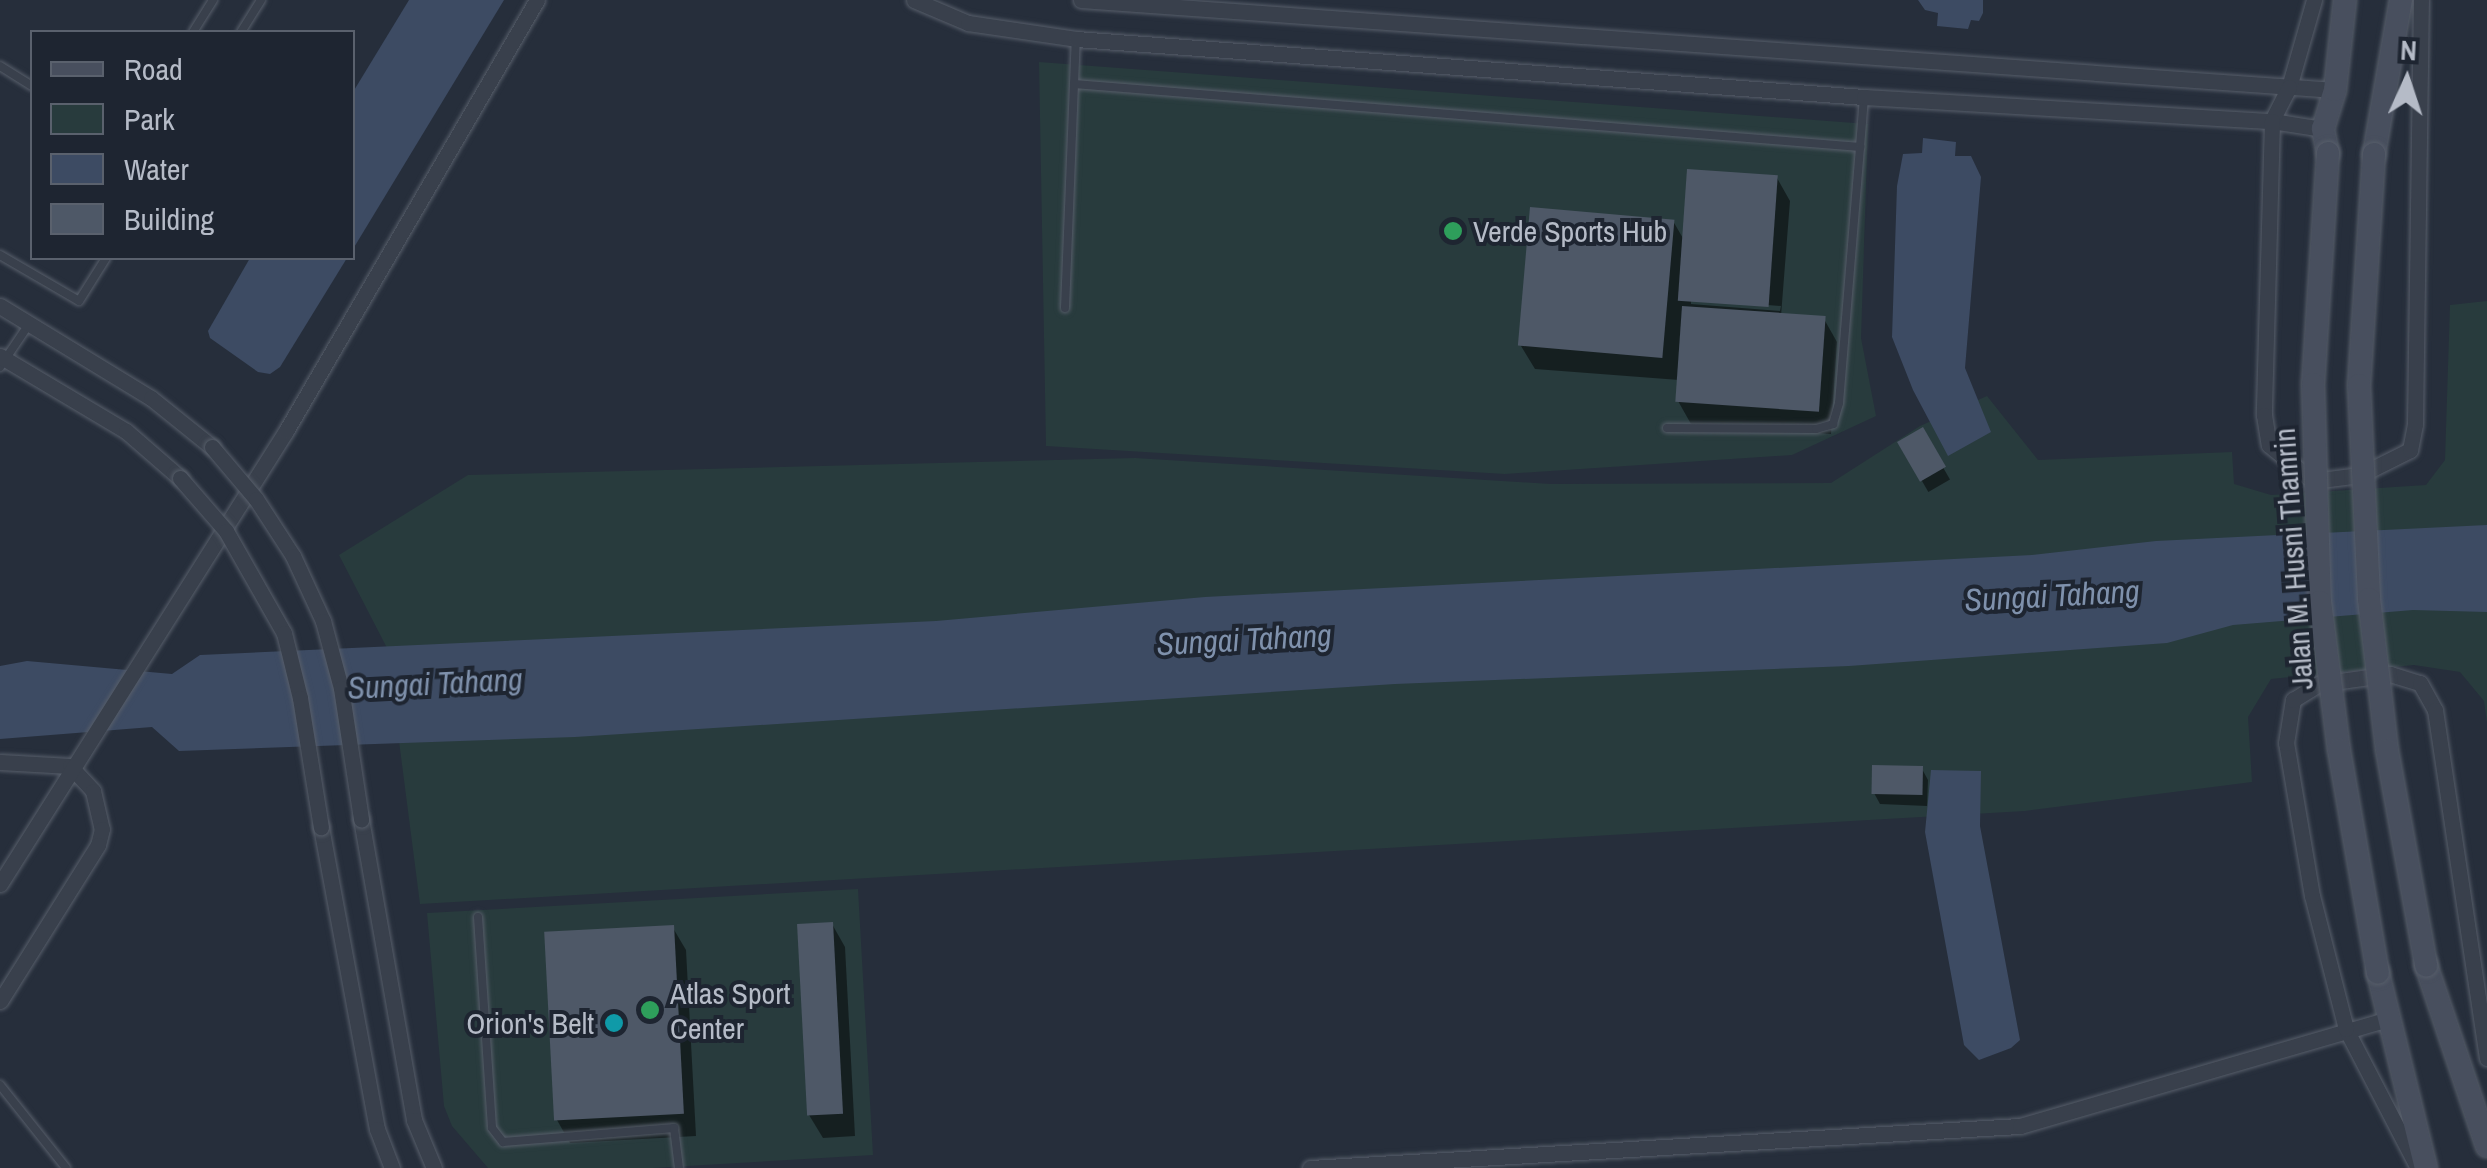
<!DOCTYPE html>
<html>
<head>
<meta charset="utf-8">
<style>
  body { margin:0 }
  #map { position:relative; width:2487px; height:1168px; overflow:hidden; background:#262e3b; font-family:"Archivo Narrow",sans-serif }
  div>[style] { position:absolute }
  [style*='--x'] { left:calc(var(--x)*1px); top:calc(var(--y)*1px); width:calc(var(--w)*1px); rotate:calc(var(--a)*1deg) }
  .green>* { inset:0; background:#283b3d }
  .water>* { inset:0; background:#3d4b63 }
  .shadow>* { inset:0; background:#0007; transform-origin:0 0 }
  .building>* { inset:0; background:#4e5867; transform-origin:0 0 }
  .roads { filter:drop-shadow(0 0 2px #575e6a) drop-shadow(0 0 2px #575e6a) }
  .service>* { height:8px; margin:-4px; padding:0 4px; transform-origin:4px; border-radius:4px; background:#39404c }
  .minor>* { height:15px; margin:-7.5px; padding:0 7.5px; transform-origin:7.5px; border-radius:7.5px; background:#39404c }
  .secondary>* { height:22px; margin:-11px; padding:0 11px; transform-origin:11px; border-radius:11px; background:#484f5e }
  .bridges { filter:drop-shadow(0 0 2px #575e6a) drop-shadow(0 0 2px #575e6a) }
  .minor-bridge>* { height:15px; margin:-7.5px; padding:0 7.5px; transform-origin:7.5px; border-radius:7.5px; background:#39404c }
  .secondary-bridge>* { height:22px; margin:-11px; padding:0 11px; transform-origin:11px; border-radius:11px; background:#484f5e }
  .dots>* { width:28px; height:28px; translate:-50% -50%; box-sizing:border-box; border:5px solid #1e2531; border-radius:50% }
  span { translate:-50% -50%; white-space:nowrap; text-align:center; line-height:1.15; -webkit-text-stroke:8px #1e2531; paint-order:stroke }
  .poi-label { font-size:30px; color:#b5bbc7 }
  .left { translate:0 -50%; text-align:left }
  .right { translate:-100% -50%; text-align:right }
  .street-label { font-size:30px; color:#b5bbc7 }
  .water-label { font-size:32px; color:#7f91ac; font-style:italic }
  .legend { position:absolute; left:30px; top:30px; width:325px; height:230px; box-sizing:border-box; background:#1e2531; border:2px solid #5a616d; margin:0; padding:12px 18px; list-style:none; font-size:30px; color:#b5bbc7 }
  .legend li { display:flex; align-items:center; gap:20px; height:50px }
  .legend b { width:50px; border:2px solid #5a616d }
  .north { position:absolute; left:2357px; top:30px; width:100px; height:100px; -webkit-text-stroke:8px #1e2531; paint-order:stroke; rotate:3deg; font-size:28px; font-weight:700; line-height:40px; text-align:center; color:#b5bbc7 }
  .north::after { content:''; display:block; margin:auto; width:35px; height:45px; background:#b5bbc7; clip-path:polygon(50% 0,100% 100%,50% 72%,0 100%) }
</style>
</head>
<body>
<div id="map">
  <div class="green">
    <div style="clip-path:polygon(1039px 62px,1868px 124px,1861px 338px,1876px 416px,1792px 455px,1505px 474px,1046px 446px)"></div>
    <div style="clip-path:polygon(2487px 301px,2487px 723px,2484px 701px,2460px 672px,2414px 665px,2271px 679px,2248px 717px,2252px 782px,2025px 811px,420px 904px,387px 648px,339px 555px,468px 475px,1135px 458px,1550px 484px,1831px 483px,1920px 426px,1987px 396px,2038px 460px,2232px 452px,2234px 484px,2271px 495px,2426px 485px,2445px 460px,2450px 305px)"></div>
    <div style="clip-path:polygon(858px 889px,873px 1155px,653px 1168px,488px 1168px,452px 1126px,444px 1106px,427px 913px)"></div>
  </div>
  <div class="water">
    <div style="clip-path:polygon(409px 0,504px 0,353px 249px,353px 92px)"></div>
    <div style="clip-path:polygon(1918px 0,1983px 0,1983px 13px,1979px 21px,1971px 20px,1968px 29px,1937px 26px,1938px 13px,1925px 10px)"></div>
    <div style="clip-path:polygon(1923px 138px,1956px 142px,1955px 156px,1971px 156px,1981px 177px,1965px 368px,1991px 432px,1948px 456px,1913px 390px,1892px 337px,1897px 186px,1903px 154px,1922px 153px)"></div>
    <div style="clip-path:polygon(250px 258px,347px 258px,280px 367px,270px 374px,258px 372px,210px 338px,208px 331px)"></div>
    <div style="clip-path:polygon(2487px 525px,2487px 612px,2413px 610px,2233px 625px,2167px 643px,1849px 666px,1395px 684px,575px 737px,179px 751px,152px 727px,0 739px,0 666px,27px 661px,172px 674px,200px 655px,936px 621px,1205px 597px,2032px 555px,2156px 541px)"></div>
    <div style="clip-path:polygon(1931px 770px,1981px 771px,1980px 826px,2020px 1040px,2011px 1048px,1979px 1060px,1964px 1045px,1925px 832px)"></div>
  </div>
  <div class="shadow">
    <div style="clip-path:polygon(evenodd,1777px 178px,1790px 201px,1781px 316px,1824px 319px,1837px 342px,1831px 434px,1691px 424px,1678px 401px,1679px 380px,1535px 369px,1521px 346px,1673px 221px,1684px 240px,1777px 178px,1691px 299px,1781px 306px,1780px 311px,1691px 304px,1691px 299px)"></div>
    <div style="left:1922px;top:431px;width:56px;height:25px;rotate:60deg"></div>
    <div style="clip-path:polygon(1922px 769px,1928px 780px,1927px 806px,1880px 804px,1874px 793px)"></div>
    <div style="clip-path:polygon(832px 924px,845px 947px,855px 1136px,823px 1138px,809px 1115px)"></div>
    <div style="clip-path:polygon(673px 928px,686px 950px,696px 1136px,570px 1143px,557px 1120px)"></div>
  </div>
  <div class="building">
    <div style="left:1687px;top:169px;width:91px;height:132px;rotate:4deg"></div>
    <div style="left:1530px;top:207px;width:145px;height:139px;rotate:5deg"></div>
    <div style="left:1682px;top:306px;width:144px;height:96px;rotate:4deg"></div>
    <div style="left:1923px;top:427px;width:46px;height:30px;rotate:60deg"></div>
    <div style="left:1872px;top:765px;width:51px;height:29px;rotate:1deg"></div>
    <div style="left:833px;top:922px;width:192px;height:36px;rotate:87deg"></div>
    <div style="left:674px;top:925px;width:189px;height:130px;rotate:87deg"></div>
  </div>
  <div class="roads">
    <div class="service">
      <div style="--x:193;--y:32;--w:38;--a:-58"></div>
      <div style="--x:241;--y:32;--w:38;--a:-58"></div>
      <div style="--x:0;--y:66;--w:38;--a:32"></div>
      <div style="--x:1074;--y:84;--w:789;--a:4.58"></div>
      <div style="--x:1860;--y:147;--w:50;--a:-85.4"></div>
      <div style="--x:0;--y:255;--w:91;--a:30.2"></div>
      <div style="--x:79;--y:301;--w:51;--a:-57.9"></div>
      <div style="--x:1065;--y:308;--w:269;--a:-87.7"></div>
      <div style="--x:0;--y:367;--w:52;--a:-56"></div>
      <div style="--x:1667;--y:428;--w:149;--a:0.4"></div>
      <div style="--x:1816;--y:429;--w:18;--a:-16"></div>
      <div style="--x:1833;--y:424;--w:22;--a:-74"></div>
      <div style="--x:1839;--y:403;--w:257;--a:-85.3"></div>
      <div style="--x:478;--y:917;--w:211;--a:86.2"></div>
      <div style="--x:492;--y:1128;--w:18;--a:52"></div>
      <div style="--x:503;--y:1142;--w:172;--a:-4.7"></div>
      <div style="--x:674;--y:1128;--w:40;--a:82.9"></div>
      <div style="--x:0;--y:1085;--w:106;--a:51.5"></div>
    </div>
    <div class="minor">
      <div style="--x:914;--y:0;--w:59;--a:23.1"></div>
      <div style="--x:968;--y:23;--w:109;--a:8.4"></div>
      <div style="--x:1076;--y:39;--w:790;--a:4.21"></div>
      <div style="--x:1864;--y:97;--w:409;--a:3.4"></div>
      <div style="--x:2272;--y:121;--w:52;--a:8.9"></div>
      <div style="--x:1081;--y:0;--w:1257;--a:4.11"></div>
      <div style="--x:2314;--y:0;--w:91;--a:106"></div>
      <div style="--x:2289;--y:87;--w:38;--a:117"></div>
      <div style="--x:2272;--y:121;--w:294;--a:91.6"></div>
      <div style="--x:2264;--y:415;--w:30;--a:81"></div>
      <div style="--x:2269;--y:445;--w:57;--a:39.3"></div>
      <div style="--x:2313;--y:481;--w:47;--a:-7.3"></div>
      <div style="--x:2360;--y:475;--w:56;--a:-26.6"></div>
      <div style="--x:2410;--y:450;--w:26;--a:-79"></div>
      <div style="--x:2415;--y:424;--w:424;--a:-89.2"></div>
      <div style="--x:0;--y:306;--w:177;--a:31.4"></div>
      <div style="--x:151;--y:398;--w:78;--a:38.8"></div>
      <div style="--x:0;--y:356;--w:147;--a:30.8"></div>
      <div style="--x:126;--y:431;--w:72;--a:41"></div>
      <div style="--x:0;--y:762;--w:70;--a:3.3"></div>
      <div style="--x:70;--y:766;--w:34;--a:47"></div>
      <div style="--x:93;--y:791;--w:39;--a:77"></div>
      <div style="--x:102;--y:829;--w:16;--a:104"></div>
      <div style="--x:98;--y:845;--w:184;--a:122.1"></div>
      <div style="--x:361;--y:819;--w:306;--a:80"></div>
      <div style="--x:414;--y:1120;--w:52;--a:67.4"></div>
      <div style="--x:321;--y:827;--w:307;--a:79.5"></div>
      <div style="--x:377;--y:1129;--w:42;--a:69"></div>
      <div style="--x:0;--y:884;--w:536;--a:-57.73"></div>
      <div style="--x:286;--y:431;--w:499;--a:-59.8"></div>
      <div style="--x:1310;--y:1168;--w:711;--a:-3.39"></div>
      <div style="--x:2020;--y:1126;--w:383;--a:-16.2"></div>
      <div style="--x:2418;--y:1168;--w:157;--a:-117.4"></div>
      <div style="--x:2346;--y:1029;--w:137;--a:-104.3"></div>
      <div style="--x:2312;--y:896;--w:155;--a:-99.6"></div>
      <div style="--x:2286;--y:743;--w:44;--a:-80.8"></div>
      <div style="--x:2293;--y:700;--w:31;--a:-32"></div>
      <div style="--x:2319;--y:684;--w:72;--a:-8"></div>
      <div style="--x:2390;--y:674;--w:31;--a:17"></div>
      <div style="--x:2420;--y:683;--w:31;--a:61"></div>
      <div style="--x:2435;--y:710;--w:352;--a:81.5"></div>
    </div>
    <div class="secondary">
      <div style="--x:2328;--y:153;--w:25;--a:-102"></div>
      <div style="--x:2323;--y:129;--w:41;--a:-72.9"></div>
      <div style="--x:2335;--y:90;--w:91;--a:-83.7"></div>
      <div style="--x:2374;--y:154;--w:156;--a:-80.1"></div>
      <div style="--x:2426;--y:965;--w:191;--a:71.4"></div>
      <div style="--x:2378;--y:973;--w:201;--a:76.2"></div>
    </div>
  </div>
  <div class="bridges">
    <div class="minor-bridge">
      <div style="--x:212;--y:447;--w:68;--a:49.8"></div>
      <div style="--x:256;--y:499;--w:68;--a:57"></div>
      <div style="--x:293;--y:556;--w:72;--a:65.2"></div>
      <div style="--x:323;--y:621;--w:69;--a:75"></div>
      <div style="--x:341;--y:688;--w:133;--a:81.3"></div>
      <div style="--x:180;--y:478;--w:70;--a:49"></div>
      <div style="--x:226;--y:531;--w:117;--a:60.4"></div>
      <div style="--x:284;--y:633;--w:67;--a:76.2"></div>
      <div style="--x:300;--y:698;--w:131;--a:80.8"></div>
    </div>
    <div class="secondary-bridge">
      <div style="--x:2328;--y:153;--w:231;--a:93.7"></div>
      <div style="--x:2313;--y:384;--w:218;--a:88.2"></div>
      <div style="--x:2320;--y:602;--w:149;--a:82.7"></div>
      <div style="--x:2339;--y:750;--w:226;--a:80.1"></div>
      <div style="--x:2374;--y:154;--w:231;--a:93.7"></div>
      <div style="--x:2359;--y:385;--w:214;--a:87.3"></div>
      <div style="--x:2369;--y:599;--w:152;--a:83.2"></div>
      <div style="--x:2387;--y:750;--w:219;--a:79.7"></div>
    </div>
  </div>
  <div class="dots">
    <div style="left:1453px;top:231px;background:#2e9e5b"></div>
    <div style="left:650px;top:1010px;background:#2e9e5b"></div>
    <div style="left:614px;top:1023px;background:#0f9aa8"></div>
  </div>
  <div class="poi-label">
    <span class="left" style="left:1473px;top:231px">Verde Sports Hub</span>
    <span class="left" style="left:670px;top:1010px">Atlas Sport<br>Center</span>
    <span class="right" style="left:594px;top:1023px">Orion's Belt</span>
  </div>
  <div class="street-label">
    <span style="left:2293px;top:559px;rotate:-94deg">Jalan M. Husni Thamrin</span>
  </div>
  <div class="water-label">
    <span style="left:2052px;top:596px;rotate:-3deg">Sungai Tahang</span>
    <span style="left:1244px;top:640px;rotate:-3deg">Sungai Tahang</span>
    <span style="left:435px;top:684px;rotate:-3deg">Sungai Tahang</span>
  </div>
  <ul class="legend">
  <li><b style="height:12px;background:#484f5e"></b>Road</li>
  <li><b style="height:28px;background:#283b3d"></b>Park</li>
  <li><b style="height:28px;background:#3d4b63"></b>Water</li>
  <li><b style="height:28px;background:#4e5867"></b>Building</li>
  </ul>
  <div class="north">N</div>
</div>
</body>
</html>
